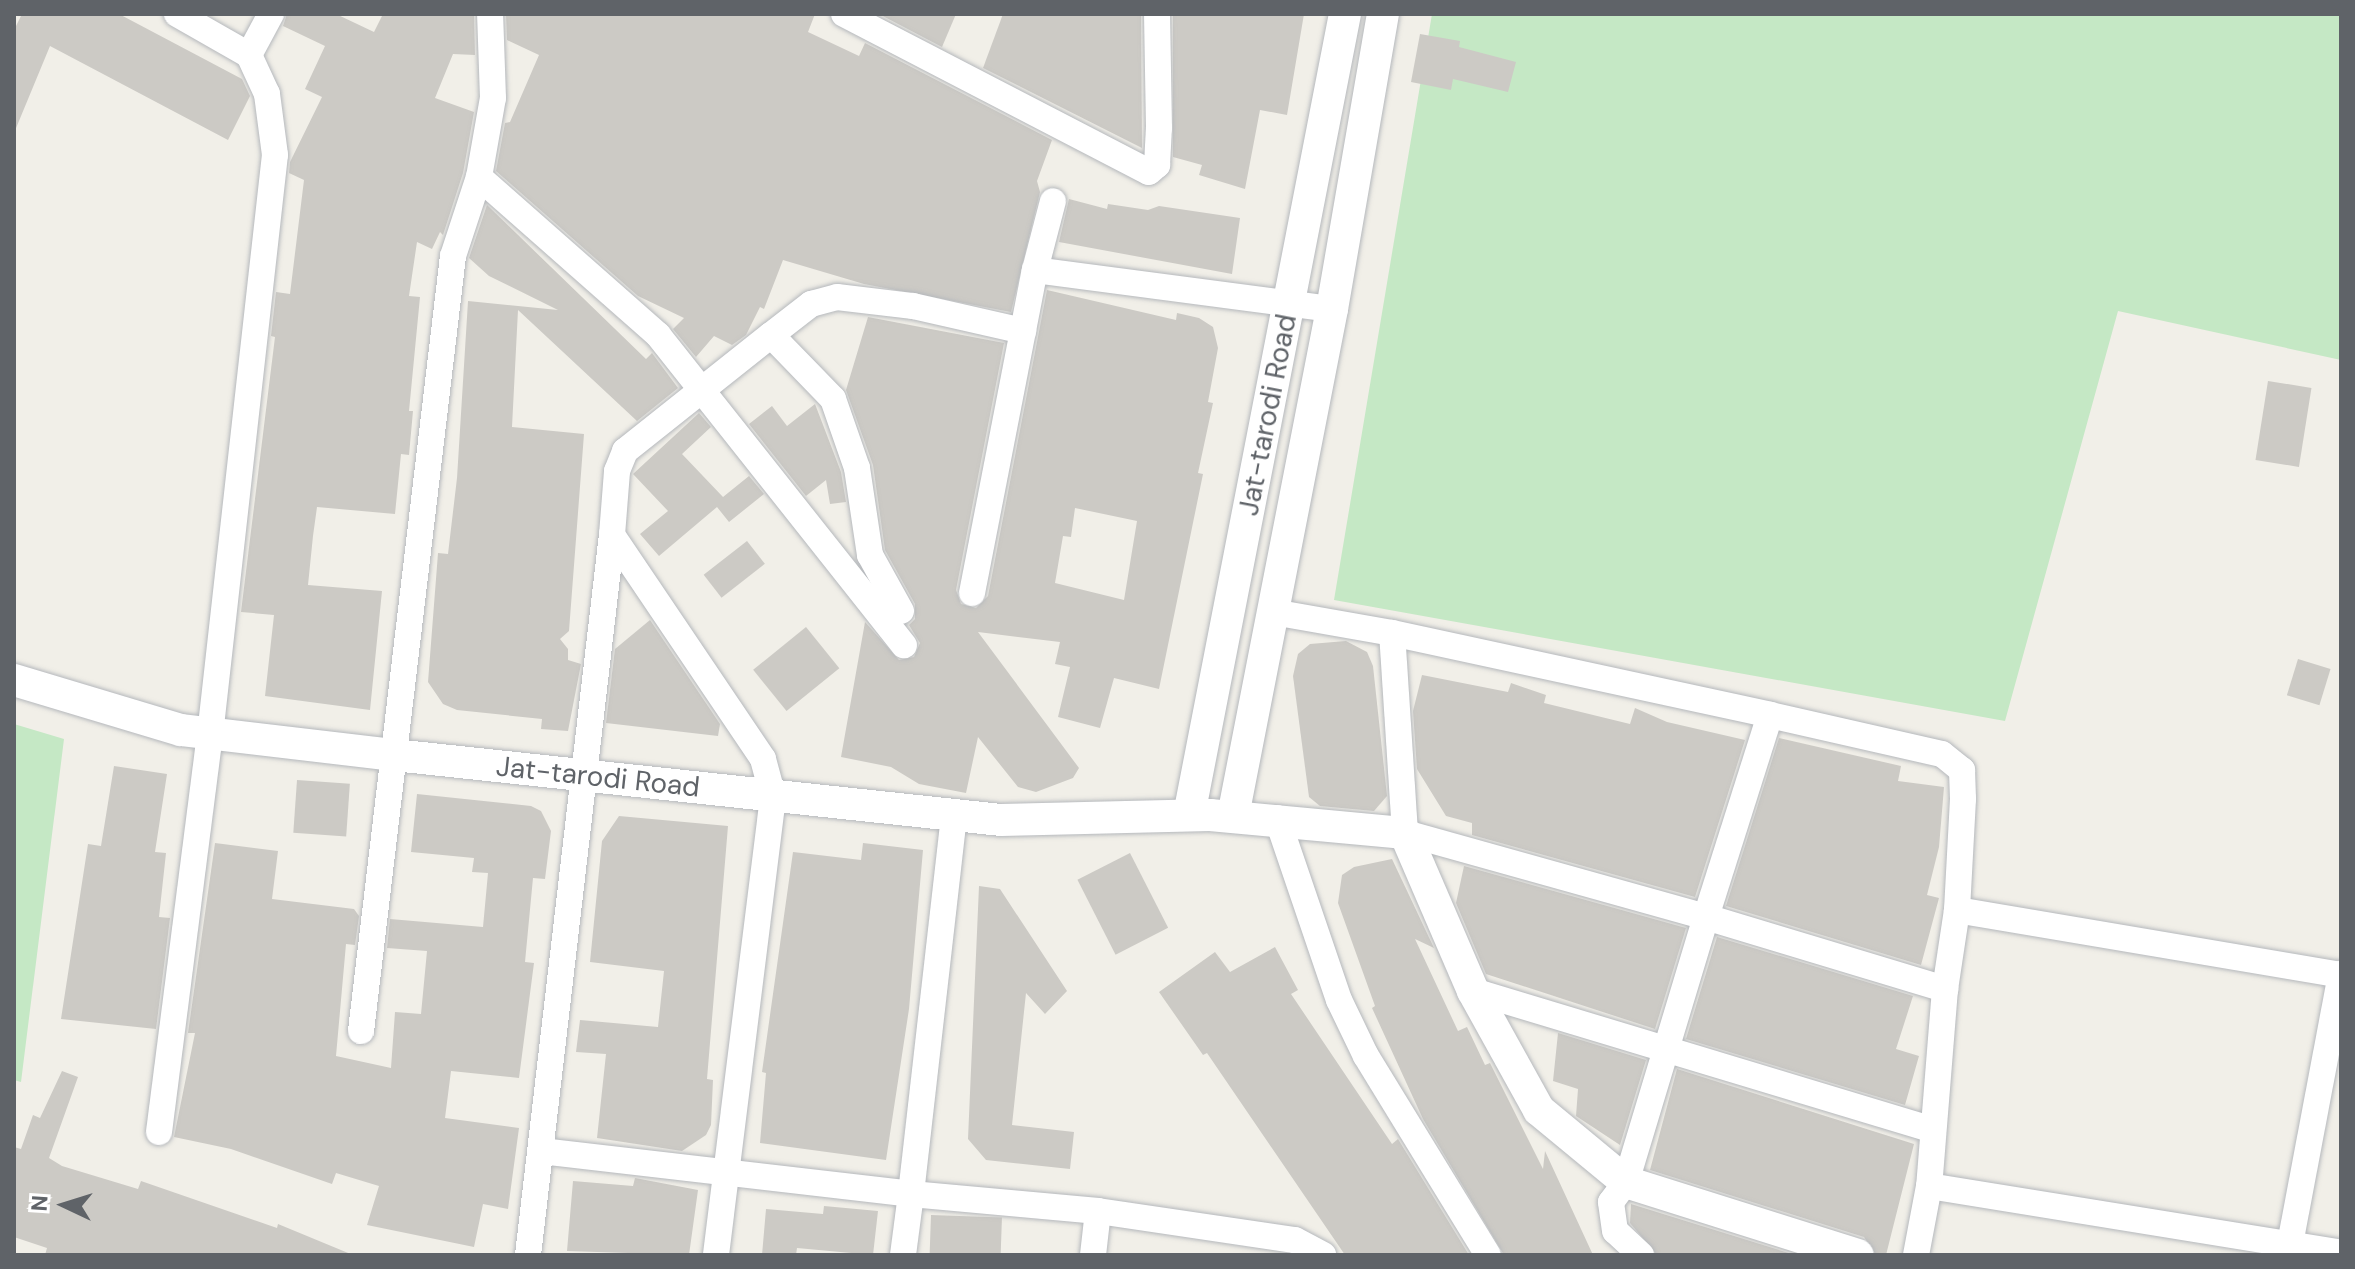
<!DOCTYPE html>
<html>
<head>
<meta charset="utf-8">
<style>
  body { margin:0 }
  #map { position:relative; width:2355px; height:1269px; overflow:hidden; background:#f1efe8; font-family:"DM Sans",sans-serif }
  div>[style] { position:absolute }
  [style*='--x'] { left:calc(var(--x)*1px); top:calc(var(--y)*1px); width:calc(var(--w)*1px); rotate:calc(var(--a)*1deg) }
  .green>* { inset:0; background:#c5e8c5 }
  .building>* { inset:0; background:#cccac5; transform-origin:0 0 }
  .roads { filter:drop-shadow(0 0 2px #b5b8bc) drop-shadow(0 0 2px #b5b8bc) }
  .minor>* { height:26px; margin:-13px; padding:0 13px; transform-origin:13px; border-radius:13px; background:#fff }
  .tertiary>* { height:32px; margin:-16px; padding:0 16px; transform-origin:16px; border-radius:16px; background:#fff }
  span { translate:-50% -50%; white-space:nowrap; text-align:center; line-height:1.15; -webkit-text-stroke:6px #fff; paint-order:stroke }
  .street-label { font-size:28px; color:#5f6368 }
  .frame { position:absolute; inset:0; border:16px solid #5f6368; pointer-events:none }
  .north { position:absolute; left:24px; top:1165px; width:80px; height:80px; -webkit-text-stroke:6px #fff; paint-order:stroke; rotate:274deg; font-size:22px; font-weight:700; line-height:32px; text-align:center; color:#5f6368 }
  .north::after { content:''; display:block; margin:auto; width:28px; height:36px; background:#5f6368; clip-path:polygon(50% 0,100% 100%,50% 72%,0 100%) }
</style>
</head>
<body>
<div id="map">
  <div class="green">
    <div style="clip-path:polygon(1432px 14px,2341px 14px,2341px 360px,2118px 311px,2005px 721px,1334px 600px)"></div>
    <div style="clip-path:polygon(14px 724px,64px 739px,21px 1082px,14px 1080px)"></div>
  </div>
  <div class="building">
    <div style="clip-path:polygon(22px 14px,119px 14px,242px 79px,250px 96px,228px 140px,50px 46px,14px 133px,14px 30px)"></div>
    <div style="clip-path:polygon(287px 14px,336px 14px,374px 32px,383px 14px,474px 14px,475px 55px,453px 54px,435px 98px,474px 112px,463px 173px,443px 235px,440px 232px,432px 249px,417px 242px,409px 296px,420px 297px,409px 411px,413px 411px,409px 455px,401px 454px,395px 514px,317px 507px,313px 536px,308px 585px,382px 591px,370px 710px,265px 696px,274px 615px,241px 612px,275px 337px,271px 336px,276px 292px,290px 294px,304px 180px,289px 173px,290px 162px,322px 97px,305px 89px,325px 46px,283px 26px)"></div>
    <div style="clip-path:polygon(506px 14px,815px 14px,808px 32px,859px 56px,865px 43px,1052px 140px,1037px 181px,1040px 192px,1011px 312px,864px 284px,783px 260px,764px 309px,760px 307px,746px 335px,732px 345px,714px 336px,696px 357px,673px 329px,684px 318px,638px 296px,496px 171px,505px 123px,510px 122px,539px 55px,507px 40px)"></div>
    <div style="clip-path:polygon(879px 14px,956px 14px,942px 47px)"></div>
    <div style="clip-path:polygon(1003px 14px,1141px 14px,1142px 148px,983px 68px)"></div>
    <div style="clip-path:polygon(1173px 14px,1304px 14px,1287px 115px,1260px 110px,1245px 189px,1199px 175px,1202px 165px,1173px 157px)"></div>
    <div style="clip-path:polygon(1420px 34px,1460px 41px,1459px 47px,1516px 62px,1508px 92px,1453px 79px,1451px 90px,1411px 82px)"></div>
    <div style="clip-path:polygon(1069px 199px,1107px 209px,1108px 204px,1148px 210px,1159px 206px,1240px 218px,1232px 274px,1059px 242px)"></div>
    <div style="clip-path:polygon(487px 205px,646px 359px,652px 353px,678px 388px,637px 421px,518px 310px,512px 427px,584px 434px,569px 631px,560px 639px,568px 649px,568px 660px,581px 664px,568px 731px,541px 729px,542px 719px,457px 710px,443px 704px,428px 682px,438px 553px,448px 554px,457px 478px,468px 301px,558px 310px,489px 276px,469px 258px)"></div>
    <div style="clip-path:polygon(evenodd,1047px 290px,1176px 320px,1177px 313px,1199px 318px,1213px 327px,1218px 348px,1208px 402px,1213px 403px,1198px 473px,1203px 474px,1159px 689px,1114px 678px,1100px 728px,1058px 717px,1070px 667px,1055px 664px,1060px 642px,978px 632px,1079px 768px,1073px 778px,1036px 792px,1018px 787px,978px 737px,966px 793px,919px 784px,891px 767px,841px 757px,865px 622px,899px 660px,914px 657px,920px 643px,909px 625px,915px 619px,915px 604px,885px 550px,873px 465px,846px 390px,868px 317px,1004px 343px,956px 590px,961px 604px,976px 608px,988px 596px,1047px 290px,1075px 508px,1137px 521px,1124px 600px,1055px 583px,1063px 536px,1071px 537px,1075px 508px)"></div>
    <div style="left:2268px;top:381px;width:44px;height:80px;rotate:9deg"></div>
    <div style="clip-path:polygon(815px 404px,841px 472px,846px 502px,830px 504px,826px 480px,806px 496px,749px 424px,772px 406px,787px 426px)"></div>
    <div style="clip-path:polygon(699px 413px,711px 427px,682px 454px,723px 497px,749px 476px,764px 494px,729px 522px,717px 507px,659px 556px,640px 534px,668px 511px,633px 474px)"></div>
    <div style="left:747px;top:541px;width:29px;height:55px;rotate:52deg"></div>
    <div style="clip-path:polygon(650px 620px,720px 724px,718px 736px,606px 723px,615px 649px)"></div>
    <div style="left:806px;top:627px;width:53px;height:68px;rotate:51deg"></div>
    <div style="clip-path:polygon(1346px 641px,1367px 652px,1373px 666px,1387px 796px,1374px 811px,1320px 806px,1309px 797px,1293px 676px,1298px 654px,1310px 644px)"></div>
    <div style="left:2298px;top:659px;width:34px;height:38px;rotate:17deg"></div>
    <div style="clip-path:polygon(1422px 675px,1508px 692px,1511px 683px,1546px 695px,1544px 703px,1630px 724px,1635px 708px,1667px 722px,1745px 740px,1695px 897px,1472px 835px,1472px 823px,1446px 816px,1417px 769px,1413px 711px)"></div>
    <div style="clip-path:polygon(1779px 738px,1901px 766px,1898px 781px,1944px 787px,1939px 847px,1927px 895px,1939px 898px,1921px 965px,1726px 906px)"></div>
    <div style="clip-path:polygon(114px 766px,167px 774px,155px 852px,166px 853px,159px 917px,170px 918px,156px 1029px,61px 1019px,88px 844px,101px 846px)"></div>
    <div style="left:297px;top:780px;width:53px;height:53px;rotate:4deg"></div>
    <div style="clip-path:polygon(417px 794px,531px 806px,541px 811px,551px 831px,545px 879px,533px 878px,525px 962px,534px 963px,519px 1078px,451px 1071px,445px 1118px,519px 1128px,508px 1209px,483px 1204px,474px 1247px,367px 1225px,379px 1186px,336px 1173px,332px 1184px,231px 1149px,174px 1137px,195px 1033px,188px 1033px,215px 843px,278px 851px,272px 899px,354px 909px,359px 916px,355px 945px,346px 944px,336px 1056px,391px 1068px,395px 1012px,421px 1014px,427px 951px,387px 948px,390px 919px,483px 927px,488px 873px,472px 872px,474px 858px,411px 852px)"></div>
    <div style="clip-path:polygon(619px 816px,728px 826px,707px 1079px,713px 1080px,711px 1125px,706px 1135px,682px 1151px,597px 1138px,606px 1054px,576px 1052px,580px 1020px,658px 1027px,664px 971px,590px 962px,602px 841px)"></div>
    <div style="clip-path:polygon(863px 843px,923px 850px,909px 1009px,886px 1160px,760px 1143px,766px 1073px,762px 1072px,793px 852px,861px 860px)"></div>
    <div style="left:1130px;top:853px;width:84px;height:59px;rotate:63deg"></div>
    <div style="clip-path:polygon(1392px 859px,1434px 948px,1415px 939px,1458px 1031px,1467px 1027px,1485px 1065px,1490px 1063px,1543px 1169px,1545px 1151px,1593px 1255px,1504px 1255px,1423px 1119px,1372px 1008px,1375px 1006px,1338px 903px,1342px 875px,1354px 867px)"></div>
    <div style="clip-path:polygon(1464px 866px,1686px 928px,1655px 1029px,1486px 974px,1456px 903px)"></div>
    <div style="clip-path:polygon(979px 886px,1000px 889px,1067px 991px,1045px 1014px,1026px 993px,1012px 1125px,1074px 1132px,1070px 1169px,986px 1160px,968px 1139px)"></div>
    <div style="clip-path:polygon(1717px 937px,1913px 996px,1896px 1049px,1919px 1056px,1905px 1105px,1686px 1039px)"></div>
    <div style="clip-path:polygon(1275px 947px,1298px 990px,1291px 994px,1392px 1144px,1398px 1139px,1469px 1255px,1345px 1255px,1207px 1053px,1203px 1055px,1159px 992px,1215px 952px,1230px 972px)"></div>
    <div style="clip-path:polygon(1558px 1033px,1646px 1060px,1620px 1145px,1576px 1116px,1578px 1089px,1553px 1081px)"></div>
    <div style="clip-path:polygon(1677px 1069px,1914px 1144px,1886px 1255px,1876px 1255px,1864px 1237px,1650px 1170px)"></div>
    <div style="clip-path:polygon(62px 1071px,78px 1077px,49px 1158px,62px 1166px,138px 1189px,141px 1181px,277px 1228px,278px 1224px,353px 1255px,45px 1255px,47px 1248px,14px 1237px,14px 1147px,21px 1149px,33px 1115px,40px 1118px)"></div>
    <div style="clip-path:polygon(635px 1178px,698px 1190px,689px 1255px,567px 1251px,573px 1181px,633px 1186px)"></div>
    <div style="clip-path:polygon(1631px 1204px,1795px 1255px,1657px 1255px,1630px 1223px)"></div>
    <div style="clip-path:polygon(824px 1206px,878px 1211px,873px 1255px,797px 1248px,796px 1255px,762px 1255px,766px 1209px,823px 1214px)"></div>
    <div style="left:931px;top:1215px;width:71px;height:40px;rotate:2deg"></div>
  </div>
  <div class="roads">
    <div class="minor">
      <div style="--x:844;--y:14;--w:343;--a:27.4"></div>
      <div style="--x:1149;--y:172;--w:11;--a:-41"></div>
      <div style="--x:1157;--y:165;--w:37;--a:-87"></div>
      <div style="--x:1159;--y:128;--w:114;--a:-91"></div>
      <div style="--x:249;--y:55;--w:47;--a:-61.8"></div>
      <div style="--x:479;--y:177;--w:239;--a:41.4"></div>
      <div style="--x:658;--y:335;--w:396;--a:51.6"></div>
      <div style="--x:1035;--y:270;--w:71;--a:-75.4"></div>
      <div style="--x:771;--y:335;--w:51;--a:-37.8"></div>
      <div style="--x:811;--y:304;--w:27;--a:-15"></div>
      <div style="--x:837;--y:297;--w:77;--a:6.8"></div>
      <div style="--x:913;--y:306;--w:113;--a:12.8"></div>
      <div style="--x:612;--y:535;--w:64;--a:-85.5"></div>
      <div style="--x:617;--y:471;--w:22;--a:-68"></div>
      <div style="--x:625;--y:451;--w:186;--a:-38.5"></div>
      <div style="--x:771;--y:335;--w:89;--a:45.9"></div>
      <div style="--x:833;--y:399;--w:73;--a:70.8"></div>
      <div style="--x:857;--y:468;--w:88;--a:81.5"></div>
      <div style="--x:870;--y:555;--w:64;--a:61"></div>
      <div style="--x:972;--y:593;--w:329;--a:-79"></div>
      <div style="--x:1035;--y:270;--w:300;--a:7.5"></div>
      <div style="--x:1273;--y:612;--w:121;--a:10"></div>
      <div style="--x:1770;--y:715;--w:212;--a:107.6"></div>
      <div style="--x:1706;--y:917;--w:313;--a:-164.4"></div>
      <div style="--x:1405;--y:833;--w:200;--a:-93.7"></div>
      <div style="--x:1392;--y:633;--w:387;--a:12.2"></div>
      <div style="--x:1770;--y:715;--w:176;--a:12.8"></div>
      <div style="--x:1942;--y:754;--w:26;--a:39"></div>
      <div style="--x:1962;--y:770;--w:29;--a:88"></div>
      <div style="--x:1963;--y:799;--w:111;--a:93.1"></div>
      <div style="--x:1957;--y:910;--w:80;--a:98.6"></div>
      <div style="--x:954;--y:816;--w:380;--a:96.5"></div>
      <div style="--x:911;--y:1194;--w:188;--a:5.2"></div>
      <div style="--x:1098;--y:1211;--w:199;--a:8.4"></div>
      <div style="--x:1295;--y:1240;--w:32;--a:28"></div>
      <div style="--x:1277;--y:818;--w:192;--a:71.2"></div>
      <div style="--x:1339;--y:1000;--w:62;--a:64.3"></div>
      <div style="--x:1366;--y:1056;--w:233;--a:58.5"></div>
      <div style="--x:1957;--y:910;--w:389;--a:9.6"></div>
      <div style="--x:1473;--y:991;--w:477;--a:16.8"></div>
      <div style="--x:361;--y:1031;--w:780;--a:-83.23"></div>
      <div style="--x:453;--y:256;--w:83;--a:-71.8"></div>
      <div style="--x:479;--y:177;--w:80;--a:-80"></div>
      <div style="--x:493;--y:98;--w:84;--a:-92"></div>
      <div style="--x:159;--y:1132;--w:400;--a:-82.7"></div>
      <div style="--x:210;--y:735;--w:584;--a:-83.61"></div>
      <div style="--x:275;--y:155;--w:62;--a:-97.5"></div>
      <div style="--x:267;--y:94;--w:43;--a:-114.8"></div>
      <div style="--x:249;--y:55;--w:83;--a:-150.3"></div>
      <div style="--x:541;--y:1151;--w:372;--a:6.6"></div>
      <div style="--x:911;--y:1194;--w:62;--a:97.5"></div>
      <div style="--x:2290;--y:1244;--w:275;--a:-79.3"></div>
      <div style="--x:528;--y:1255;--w:725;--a:-83.35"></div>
      <div style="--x:612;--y:535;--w:270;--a:56"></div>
      <div style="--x:763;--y:759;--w:39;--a:75"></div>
      <div style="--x:773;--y:797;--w:462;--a:97.1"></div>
      <div style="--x:1093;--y:1255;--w:44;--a:-83.5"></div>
      <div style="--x:1641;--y:1255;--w:35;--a:-137"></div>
      <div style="--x:1615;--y:1231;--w:29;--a:-98"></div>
      <div style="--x:1611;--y:1202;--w:25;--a:-53"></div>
      <div style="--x:1626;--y:1182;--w:277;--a:-73.2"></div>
      <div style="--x:1706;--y:917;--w:250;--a:16.8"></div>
      <div style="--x:1945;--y:989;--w:198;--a:94.6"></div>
      <div style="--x:1929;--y:1186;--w:417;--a:9.2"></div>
      <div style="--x:1916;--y:1255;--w:70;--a:-79.3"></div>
    </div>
    <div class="tertiary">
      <div style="--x:14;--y:680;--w:174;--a:16.7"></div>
      <div style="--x:181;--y:730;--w:214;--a:6.7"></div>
      <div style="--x:394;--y:755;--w:610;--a:6.11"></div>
      <div style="--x:1001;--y:820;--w:209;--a:-1.4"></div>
      <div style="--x:1210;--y:815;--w:196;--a:5.3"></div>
      <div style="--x:1405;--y:833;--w:172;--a:66.7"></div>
      <div style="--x:1473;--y:991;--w:136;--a:61"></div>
      <div style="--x:1539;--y:1110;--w:113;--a:39.6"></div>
      <div style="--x:1626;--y:1182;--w:243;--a:17.5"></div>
      <div style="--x:1189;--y:815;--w:816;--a:-78.98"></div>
      <div style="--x:1233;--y:816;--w:517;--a:-78.95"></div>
      <div style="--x:1332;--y:309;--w:299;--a:-80.2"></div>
    </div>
  </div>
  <div class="street-label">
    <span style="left:1268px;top:415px;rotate:-79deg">Jat-tarodi Road</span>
    <span style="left:598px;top:777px;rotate:6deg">Jat-tarodi Road</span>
  </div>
  <div class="frame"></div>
  <div class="north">N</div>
</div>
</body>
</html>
